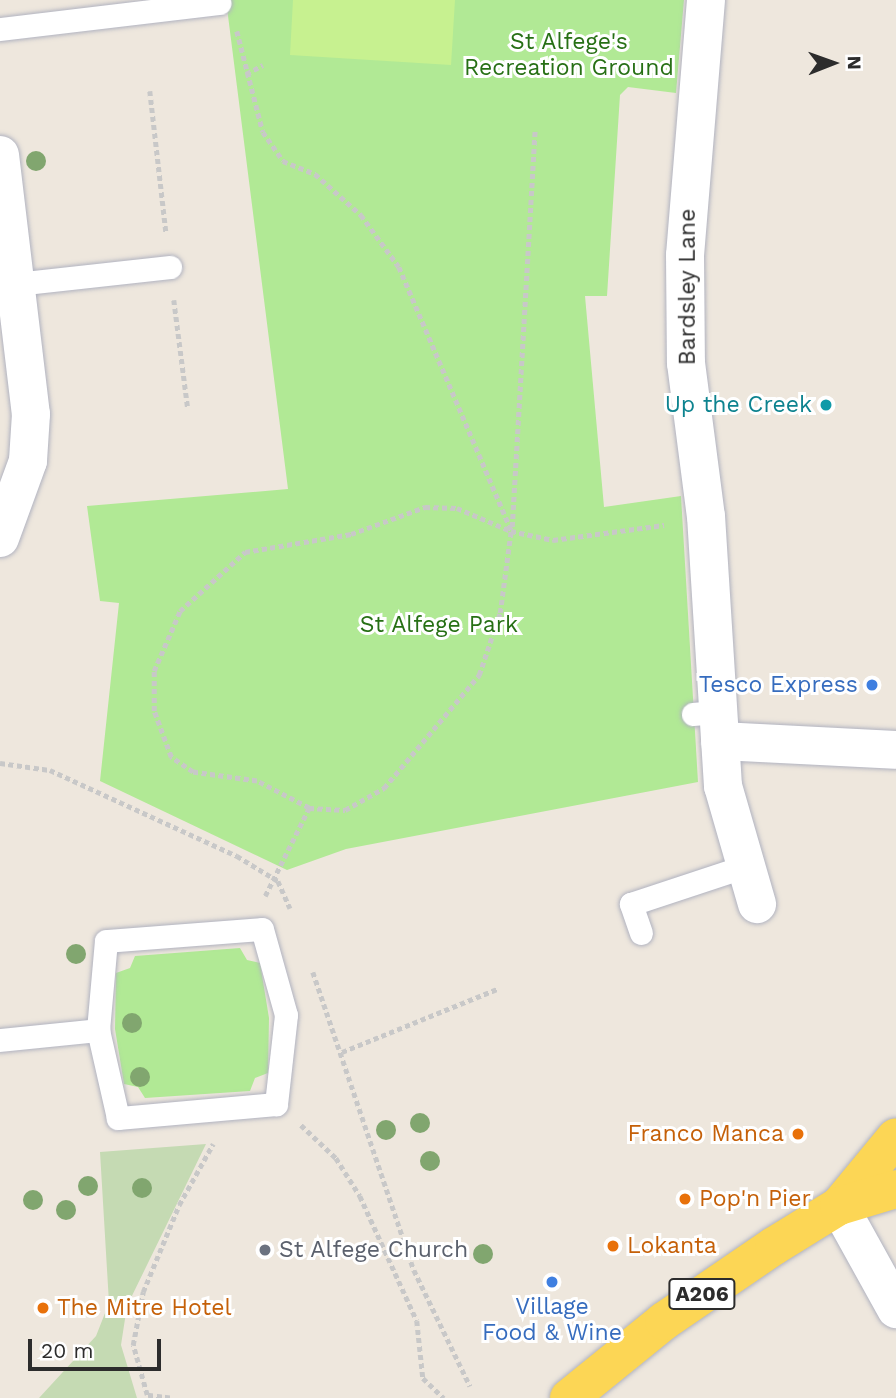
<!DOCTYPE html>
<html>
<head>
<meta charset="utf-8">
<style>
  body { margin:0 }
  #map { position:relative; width:896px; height:1398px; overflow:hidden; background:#eee7dd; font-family:"Work Sans",sans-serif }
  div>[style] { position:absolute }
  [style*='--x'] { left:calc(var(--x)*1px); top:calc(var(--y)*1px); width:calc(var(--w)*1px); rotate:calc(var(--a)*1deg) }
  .green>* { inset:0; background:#b1e995 }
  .cemetery>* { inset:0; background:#c5dab3 }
  .pitch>* { inset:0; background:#c7f190 }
  .path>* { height:4.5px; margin-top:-2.25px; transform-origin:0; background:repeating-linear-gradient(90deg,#c8c8c8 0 5px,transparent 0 8.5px) }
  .roads { filter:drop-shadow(0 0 2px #b1b3c0) drop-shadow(0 0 2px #b1b3c0) }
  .lane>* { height:23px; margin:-11.5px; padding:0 11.5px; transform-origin:11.5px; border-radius:11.5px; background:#fff }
  .street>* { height:38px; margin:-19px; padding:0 19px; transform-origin:19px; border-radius:19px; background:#fff }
  .primary>* { height:38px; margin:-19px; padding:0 19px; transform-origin:19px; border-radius:19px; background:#fcd655 }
  .trees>* { width:20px; height:20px; margin:-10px; border-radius:50%; background:#81a66f }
  .dots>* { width:19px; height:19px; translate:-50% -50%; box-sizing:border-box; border:4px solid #fff; border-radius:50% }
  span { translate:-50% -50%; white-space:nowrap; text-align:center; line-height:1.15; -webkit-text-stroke:6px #fff; paint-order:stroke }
  .shield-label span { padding:2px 5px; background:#fff; border:2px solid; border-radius:5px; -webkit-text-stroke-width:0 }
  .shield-label { font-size:21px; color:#2c2c2c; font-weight:700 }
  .park-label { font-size:23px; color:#277015 }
  .street-label { font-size:23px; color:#2c2c2c }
  .culture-label { font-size:23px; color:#0d838f }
  .right { translate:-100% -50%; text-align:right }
  .shop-label { font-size:23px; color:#366cbe }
  .food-label { font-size:23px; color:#c56008 }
  .left { translate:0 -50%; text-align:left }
  .worship-label { font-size:23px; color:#5b616d }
  .north { position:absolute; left:798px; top:28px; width:70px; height:70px; -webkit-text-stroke:5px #fff; paint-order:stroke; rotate:89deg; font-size:19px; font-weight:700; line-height:28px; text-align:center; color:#2c2c2c }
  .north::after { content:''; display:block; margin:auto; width:24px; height:32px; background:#2c2c2c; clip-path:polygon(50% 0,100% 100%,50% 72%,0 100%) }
  .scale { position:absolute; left:28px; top:1339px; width:133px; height:32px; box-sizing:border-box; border:4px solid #2c2c2c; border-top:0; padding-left:9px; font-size:21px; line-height:24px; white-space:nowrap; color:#2c2c2c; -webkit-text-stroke:5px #fff; paint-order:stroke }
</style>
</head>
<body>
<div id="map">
  <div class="green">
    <div style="clip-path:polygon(226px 0,684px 0,676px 93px,628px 87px,620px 95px,607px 296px,585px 296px,604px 507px,681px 496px,698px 782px,346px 849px,287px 870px,100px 781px,119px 603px,100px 601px,87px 506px,288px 489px)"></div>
    <div style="clip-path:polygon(240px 948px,247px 960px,260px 963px,269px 1018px,268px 1073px,255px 1078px,250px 1091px,145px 1098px,138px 1087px,124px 1084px,115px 1029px,116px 973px,130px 968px,135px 956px)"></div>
  </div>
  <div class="cemetery">
    <div style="clip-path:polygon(206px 1144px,127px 1306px,121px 1345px,137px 1398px,39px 1398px,96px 1336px,109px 1303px,100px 1152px)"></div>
  </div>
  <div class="pitch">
    <div style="clip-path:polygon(293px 0,455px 0,451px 65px,290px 55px)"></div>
  </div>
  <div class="path">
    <div style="--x:237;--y:31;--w:104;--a:75.6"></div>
    <div style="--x:263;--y:132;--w:35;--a:55"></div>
    <div style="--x:283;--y:161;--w:35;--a:22"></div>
    <div style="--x:315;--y:174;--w:62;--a:41.7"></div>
    <div style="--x:361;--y:215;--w:64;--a:53.8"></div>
    <div style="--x:399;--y:267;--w:286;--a:66.9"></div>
    <div style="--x:246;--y:74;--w:19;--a:-28"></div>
    <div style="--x:150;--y:91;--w:142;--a:83.5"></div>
    <div style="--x:174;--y:300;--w:110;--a:82.7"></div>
    <div style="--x:512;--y:527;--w:398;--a:-86.7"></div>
    <div style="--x:0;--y:763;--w:50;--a:8"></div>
    <div style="--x:50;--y:770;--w:206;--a:24.7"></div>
    <div style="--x:237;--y:856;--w:48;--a:31.4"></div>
    <div style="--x:278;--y:881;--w:30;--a:66"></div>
    <div style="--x:309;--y:808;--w:59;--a:-152.6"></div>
    <div style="--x:257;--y:781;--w:65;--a:-172"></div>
    <div style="--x:193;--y:772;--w:27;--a:-146"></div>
    <div style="--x:171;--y:757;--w:49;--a:-110.3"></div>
    <div style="--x:154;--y:711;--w:40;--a:-90"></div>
    <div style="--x:154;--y:671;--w:65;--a:-66.6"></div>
    <div style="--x:180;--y:611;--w:88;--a:-42.2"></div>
    <div style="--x:245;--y:552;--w:108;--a:-9.6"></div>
    <div style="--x:351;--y:534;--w:79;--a:-20"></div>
    <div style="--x:425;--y:507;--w:32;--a:2"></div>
    <div style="--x:457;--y:508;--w:59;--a:23.1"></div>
    <div style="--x:265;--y:896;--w:98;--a:-63.4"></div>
    <div style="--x:309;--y:808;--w:36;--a:3"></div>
    <div style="--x:345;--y:810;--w:45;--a:-29.4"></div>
    <div style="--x:384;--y:788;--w:148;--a:-49.9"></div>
    <div style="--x:479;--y:675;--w:65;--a:-71.3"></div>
    <div style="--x:500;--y:613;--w:83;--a:-82.4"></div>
    <div style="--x:511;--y:531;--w:43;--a:12.1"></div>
    <div style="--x:553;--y:540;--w:112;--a:-7.7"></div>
    <div style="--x:313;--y:972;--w:315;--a:71.3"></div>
    <div style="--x:414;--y:1270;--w:129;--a:64.2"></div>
    <div style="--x:342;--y:1052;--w:167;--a:-22.1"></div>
    <div style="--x:301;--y:1125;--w:48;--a:43.3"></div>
    <div style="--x:336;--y:1158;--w:45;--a:57.7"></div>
    <div style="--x:360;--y:1196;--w:137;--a:65.5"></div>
    <div style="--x:417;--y:1321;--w:57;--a:84"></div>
    <div style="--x:423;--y:1378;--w:29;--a:44"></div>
    <div style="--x:170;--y:1398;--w:23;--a:-173"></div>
    <div style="--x:147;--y:1395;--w:52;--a:-105.6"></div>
    <div style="--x:133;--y:1345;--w:54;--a:-79.3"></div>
    <div style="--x:143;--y:1292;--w:94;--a:-67.5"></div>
    <div style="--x:179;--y:1205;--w:70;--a:-60.9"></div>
  </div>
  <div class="roads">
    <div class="lane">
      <div style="--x:0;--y:29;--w:221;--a:-6.8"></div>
      <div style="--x:16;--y:284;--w:155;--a:-6.3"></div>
      <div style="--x:693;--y:714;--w:25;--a:-5"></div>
      <div style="--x:262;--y:929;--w:89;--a:74.4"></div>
      <div style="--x:286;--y:1015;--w:90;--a:96.4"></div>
      <div style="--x:276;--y:1104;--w:159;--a:174.9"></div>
      <div style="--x:118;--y:1118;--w:90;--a:-102.8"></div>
      <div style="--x:98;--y:1030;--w:89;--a:-84.9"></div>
      <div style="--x:106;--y:941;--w:156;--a:-4.4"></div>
      <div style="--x:641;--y:933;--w:31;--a:-109"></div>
      <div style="--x:631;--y:904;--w:121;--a:-18.3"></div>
      <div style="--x:0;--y:1040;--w:99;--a:-5.8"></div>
    </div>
    <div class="street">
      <div style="--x:706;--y:0;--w:256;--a:94.7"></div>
      <div style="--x:685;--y:255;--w:108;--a:89.5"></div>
      <div style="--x:686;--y:363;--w:154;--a:82.6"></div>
      <div style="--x:706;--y:516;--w:271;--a:86.4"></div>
      <div style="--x:723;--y:786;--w:123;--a:73.9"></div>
      <div style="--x:0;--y:155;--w:261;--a:83.2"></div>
      <div style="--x:31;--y:414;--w:47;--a:93.7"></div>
      <div style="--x:28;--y:461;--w:82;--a:110"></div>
      <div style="--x:720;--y:741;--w:176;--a:2.9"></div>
      <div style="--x:839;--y:1206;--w:118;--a:61"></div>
    </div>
    <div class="primary">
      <div style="--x:839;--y:1206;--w:89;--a:-50.4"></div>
      <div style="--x:569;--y:1398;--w:122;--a:-39"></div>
      <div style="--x:664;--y:1321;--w:133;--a:-34.3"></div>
      <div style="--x:774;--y:1246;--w:76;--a:-31.6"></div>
      <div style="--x:839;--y:1206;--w:59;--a:-16.6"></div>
    </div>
  </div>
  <div class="trees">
    <div style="left:36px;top:161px"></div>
    <div style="left:76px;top:954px"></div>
    <div style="left:132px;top:1023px"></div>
    <div style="left:140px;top:1077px"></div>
    <div style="left:420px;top:1123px"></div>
    <div style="left:386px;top:1130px"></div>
    <div style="left:430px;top:1161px"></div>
    <div style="left:88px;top:1186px"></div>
    <div style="left:142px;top:1188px"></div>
    <div style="left:33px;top:1200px"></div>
    <div style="left:66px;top:1210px"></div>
    <div style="left:483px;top:1254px"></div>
  </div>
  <div class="dots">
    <div style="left:826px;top:405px;background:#0f9aa8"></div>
    <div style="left:872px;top:685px;background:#3f7fe0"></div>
    <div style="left:798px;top:1134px;background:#e8710a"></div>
    <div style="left:685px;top:1199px;background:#e8710a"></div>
    <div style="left:613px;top:1246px;background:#e8710a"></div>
    <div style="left:265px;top:1250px;background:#6b7280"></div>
    <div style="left:552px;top:1282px;background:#3f7fe0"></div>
    <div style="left:43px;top:1308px;background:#e8710a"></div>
  </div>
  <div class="shield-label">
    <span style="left:702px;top:1294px">A206</span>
  </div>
  <div class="park-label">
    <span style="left:569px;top:55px">St Alfege's<br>Recreation Ground</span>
    <span style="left:439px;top:625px">St Alfege Park</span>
  </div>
  <div class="street-label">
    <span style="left:688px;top:287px;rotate:-90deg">Bardsley Lane</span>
  </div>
  <div class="culture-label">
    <span class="right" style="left:812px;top:405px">Up the Creek</span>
  </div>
  <div class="shop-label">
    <span class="right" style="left:858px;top:685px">Tesco Express</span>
    <span style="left:552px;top:1320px">Village<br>Food &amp; Wine</span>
  </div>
  <div class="food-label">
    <span class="right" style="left:784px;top:1134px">Franco Manca</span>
    <span class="left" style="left:699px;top:1199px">Pop'n Pier</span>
    <span class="left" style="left:627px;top:1246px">Lokanta</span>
    <span class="left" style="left:57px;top:1308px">The Mitre Hotel</span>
  </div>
  <div class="worship-label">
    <span class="left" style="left:279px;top:1250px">St Alfege Church</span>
  </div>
  <div class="north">N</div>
  <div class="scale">20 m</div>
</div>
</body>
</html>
